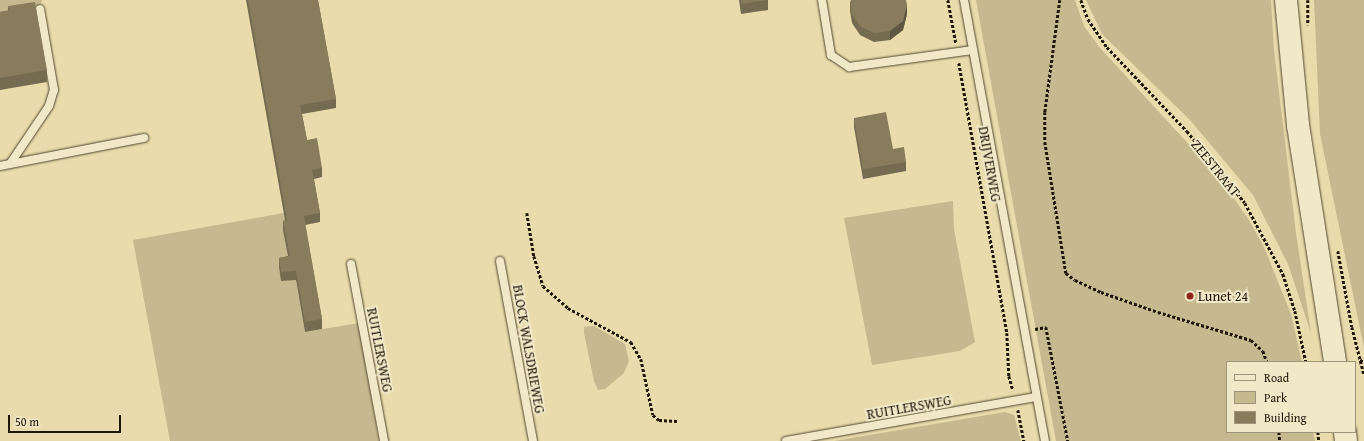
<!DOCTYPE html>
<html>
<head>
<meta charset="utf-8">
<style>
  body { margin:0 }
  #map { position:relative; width:1364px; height:441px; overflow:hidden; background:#e9dbab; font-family:"Gentium Book Plus",serif }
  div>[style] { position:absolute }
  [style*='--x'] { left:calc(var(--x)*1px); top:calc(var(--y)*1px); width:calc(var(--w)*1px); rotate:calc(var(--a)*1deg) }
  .green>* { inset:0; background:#c7b98f }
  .path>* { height:2.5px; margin-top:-1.25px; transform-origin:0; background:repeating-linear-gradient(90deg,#1f1508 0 3px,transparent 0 5px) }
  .roads { filter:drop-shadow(0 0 1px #524631) drop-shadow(0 0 1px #524631) }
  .service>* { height:8px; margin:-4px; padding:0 4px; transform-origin:4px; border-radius:4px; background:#f1e8c8 }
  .secondary>* { height:22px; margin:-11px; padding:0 11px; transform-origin:11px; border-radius:11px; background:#f1e8c8 }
  .wall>* { inset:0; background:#756b50 }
  .shaded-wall>* { inset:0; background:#5f5741 }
  .building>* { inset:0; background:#887c5d }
  .dots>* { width:11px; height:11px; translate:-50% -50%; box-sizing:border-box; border:2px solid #f1e8c8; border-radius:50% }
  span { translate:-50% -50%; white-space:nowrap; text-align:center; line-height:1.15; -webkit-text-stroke:4px #f1e8c8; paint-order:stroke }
  .street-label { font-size:14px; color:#1f1508 }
  .poi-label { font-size:14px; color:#1f1508 }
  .left { translate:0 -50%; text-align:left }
  .legend { position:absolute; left:1226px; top:361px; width:130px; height:72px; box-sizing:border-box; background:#f1e8c8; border:1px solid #9d947b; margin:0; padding:5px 7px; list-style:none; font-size:12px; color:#1f1508 }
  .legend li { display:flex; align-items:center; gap:8px; height:20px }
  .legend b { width:20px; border:1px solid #9d947b }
  .scale { position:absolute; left:8px; top:415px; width:113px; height:18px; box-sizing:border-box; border:2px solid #1f1508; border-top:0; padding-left:5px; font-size:12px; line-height:14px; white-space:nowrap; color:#1f1508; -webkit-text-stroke:3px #f1e8c8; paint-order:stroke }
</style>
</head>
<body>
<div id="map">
  <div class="green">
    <div style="clip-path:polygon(0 0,42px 0,40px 6px,0 18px)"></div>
    <div style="clip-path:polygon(976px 0,1075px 0,1084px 26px,1100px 48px,1195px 151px,1233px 197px,1249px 220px,1264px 247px,1291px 314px,1302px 362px,1227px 362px,1227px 432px,1313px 432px,1315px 441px,1056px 441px)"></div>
    <div style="clip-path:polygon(1086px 0,1271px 0,1274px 50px,1296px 233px,1311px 333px,1288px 264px,1253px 195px,1190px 120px,1102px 34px)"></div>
    <div style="clip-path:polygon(1314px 0,1364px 0,1364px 348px,1320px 134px)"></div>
    <div style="clip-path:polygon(953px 201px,954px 229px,975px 342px,960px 351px,872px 365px,844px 218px)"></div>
    <div style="clip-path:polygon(284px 213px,305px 332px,359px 323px,379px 441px,170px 441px,133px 240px)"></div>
    <div style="clip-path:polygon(594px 326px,625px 344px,629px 361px,624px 373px,605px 389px,598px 390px,594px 381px,584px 333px,584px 327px)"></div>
    <div style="clip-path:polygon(1005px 412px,1014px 415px,1021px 441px,834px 441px)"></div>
  </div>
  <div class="path">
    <div style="--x:948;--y:0;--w:44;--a:79.5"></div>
    <div style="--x:1060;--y:0;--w:113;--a:97.6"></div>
    <div style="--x:1045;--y:112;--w:30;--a:90"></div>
    <div style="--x:1045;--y:142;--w:133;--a:80.9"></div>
    <div style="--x:1066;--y:273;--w:11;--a:38"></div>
    <div style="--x:1075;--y:280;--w:29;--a:25"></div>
    <div style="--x:1101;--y:292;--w:60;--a:19.3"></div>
    <div style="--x:1158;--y:312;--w:97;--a:16.8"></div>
    <div style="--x:1251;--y:340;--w:16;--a:43"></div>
    <div style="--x:1263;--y:351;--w:12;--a:70"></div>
    <div style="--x:1081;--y:0;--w:20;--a:70"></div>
    <div style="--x:1088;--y:19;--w:34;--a:56"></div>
    <div style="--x:1107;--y:47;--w:116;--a:46.4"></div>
    <div style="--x:1187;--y:131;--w:92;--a:51.1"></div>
    <div style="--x:1245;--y:203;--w:81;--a:61.8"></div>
    <div style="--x:1283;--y:274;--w:39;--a:72"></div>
    <div style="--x:1295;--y:311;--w:52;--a:77.8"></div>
    <div style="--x:1308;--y:0;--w:25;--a:90"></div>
    <div style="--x:959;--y:63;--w:274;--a:79.9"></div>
    <div style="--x:1007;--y:333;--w:43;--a:87.3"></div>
    <div style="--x:1009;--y:376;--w:15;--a:74"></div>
    <div style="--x:527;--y:213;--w:44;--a:80.8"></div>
    <div style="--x:534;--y:256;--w:31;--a:73"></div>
    <div style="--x:543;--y:286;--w:33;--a:41"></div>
    <div style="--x:568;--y:308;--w:72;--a:28.4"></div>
    <div style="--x:631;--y:342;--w:20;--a:60"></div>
    <div style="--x:641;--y:359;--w:57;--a:77.9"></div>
    <div style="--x:653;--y:415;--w:8;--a:40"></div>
    <div style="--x:659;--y:420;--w:18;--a:3"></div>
    <div style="--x:1338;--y:251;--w:77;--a:79.6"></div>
    <div style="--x:1352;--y:327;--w:49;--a:75.7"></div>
    <div style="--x:1035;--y:329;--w:11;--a:-10"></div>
    <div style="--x:1046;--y:327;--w:116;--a:79.1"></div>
    <div style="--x:1360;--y:361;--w:4;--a:-27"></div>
    <div style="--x:1018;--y:410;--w:32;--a:79"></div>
    <div style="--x:1279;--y:432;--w:9;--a:84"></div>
    <div style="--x:1318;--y:432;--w:9;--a:84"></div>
  </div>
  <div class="roads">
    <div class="service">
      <div style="--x:822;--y:0;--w:56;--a:80.7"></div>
      <div style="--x:831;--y:55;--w:22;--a:34"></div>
      <div style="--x:849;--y:67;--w:125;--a:-7.8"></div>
      <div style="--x:964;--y:0;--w:448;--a:79.6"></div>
      <div style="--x:10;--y:164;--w:70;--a:-56.1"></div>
      <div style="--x:49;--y:106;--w:17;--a:-73"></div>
      <div style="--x:54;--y:90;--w:82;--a:-99.8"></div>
      <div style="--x:0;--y:166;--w:147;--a:-11"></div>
      <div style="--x:500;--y:261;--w:183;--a:79.6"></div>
      <div style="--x:351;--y:264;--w:180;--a:79.4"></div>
      <div style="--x:786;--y:441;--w:254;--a:-10"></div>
    </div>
    <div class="secondary">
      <div style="--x:1286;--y:0;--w:126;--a:84.5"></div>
      <div style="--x:1298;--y:125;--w:240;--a:81.1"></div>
      <div style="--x:1345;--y:432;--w:9;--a:84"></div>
    </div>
  </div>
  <div class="wall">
    <div style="clip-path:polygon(246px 0,318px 0,336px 99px,336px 108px,302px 114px,307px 140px,322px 168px,322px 177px,314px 179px,320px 213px,320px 222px,305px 225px,322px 319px,322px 329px,305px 332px,296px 280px,281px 281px,279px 267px,279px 258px,288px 256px,283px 230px,283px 221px,285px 220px)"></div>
    <div style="clip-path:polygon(739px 0,768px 0,768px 10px,741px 14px)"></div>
    <div style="clip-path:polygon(850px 2px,907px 14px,903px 30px,890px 40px,874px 42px,860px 35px,852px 23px,850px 11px)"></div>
    <div style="clip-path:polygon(8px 6px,47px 70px,47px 82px,0 90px,0 12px,8px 11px)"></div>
    <div style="clip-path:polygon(854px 118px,893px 149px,906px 162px,906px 171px,863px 179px,854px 127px)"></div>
  </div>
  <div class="shaded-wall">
    <div style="clip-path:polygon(907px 5px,907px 14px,903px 30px,890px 40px,890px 31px)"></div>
  </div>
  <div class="building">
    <div style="clip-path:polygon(248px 0,318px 0,336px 99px,300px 105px,307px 140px,317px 138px,322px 168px,312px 170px,320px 213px,304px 216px,322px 319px,305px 322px,296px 271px,281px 272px,279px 258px,290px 256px,283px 221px,287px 220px)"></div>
    <div style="clip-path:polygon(741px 0,768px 0,741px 4px)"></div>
    <div style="clip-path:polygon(851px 0,906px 0,907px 5px,903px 21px,890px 31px,874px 33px,860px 26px,852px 14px,850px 2px)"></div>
    <div style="clip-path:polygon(35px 2px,47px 70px,0 78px,0 12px,9px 10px,8px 6px)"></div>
    <div style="clip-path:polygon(886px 112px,893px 149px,904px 147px,906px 162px,863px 169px,854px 118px)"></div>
  </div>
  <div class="dots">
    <div style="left:1190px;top:296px;background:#8f2418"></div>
  </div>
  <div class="street-label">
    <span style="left:990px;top:164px;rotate:80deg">DRIJVERWEG</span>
    <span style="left:1216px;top:168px;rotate:51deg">ZEESTRAAT</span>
    <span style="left:529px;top:349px;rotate:80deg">BLOCK WALSDRIEWEG</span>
    <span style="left:380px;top:350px;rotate:79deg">RUITLERSWEG</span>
    <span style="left:909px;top:407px;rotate:-10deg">RUITLERSWEG</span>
  </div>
  <div class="poi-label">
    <span class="left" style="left:1198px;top:296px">Lunet 24</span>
  </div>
  <ul class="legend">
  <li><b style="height:5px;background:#f1e8c8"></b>Road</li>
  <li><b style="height:11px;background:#c7b98f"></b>Park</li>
  <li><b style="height:11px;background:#887c5d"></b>Building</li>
  </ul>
  <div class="scale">50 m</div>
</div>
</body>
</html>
